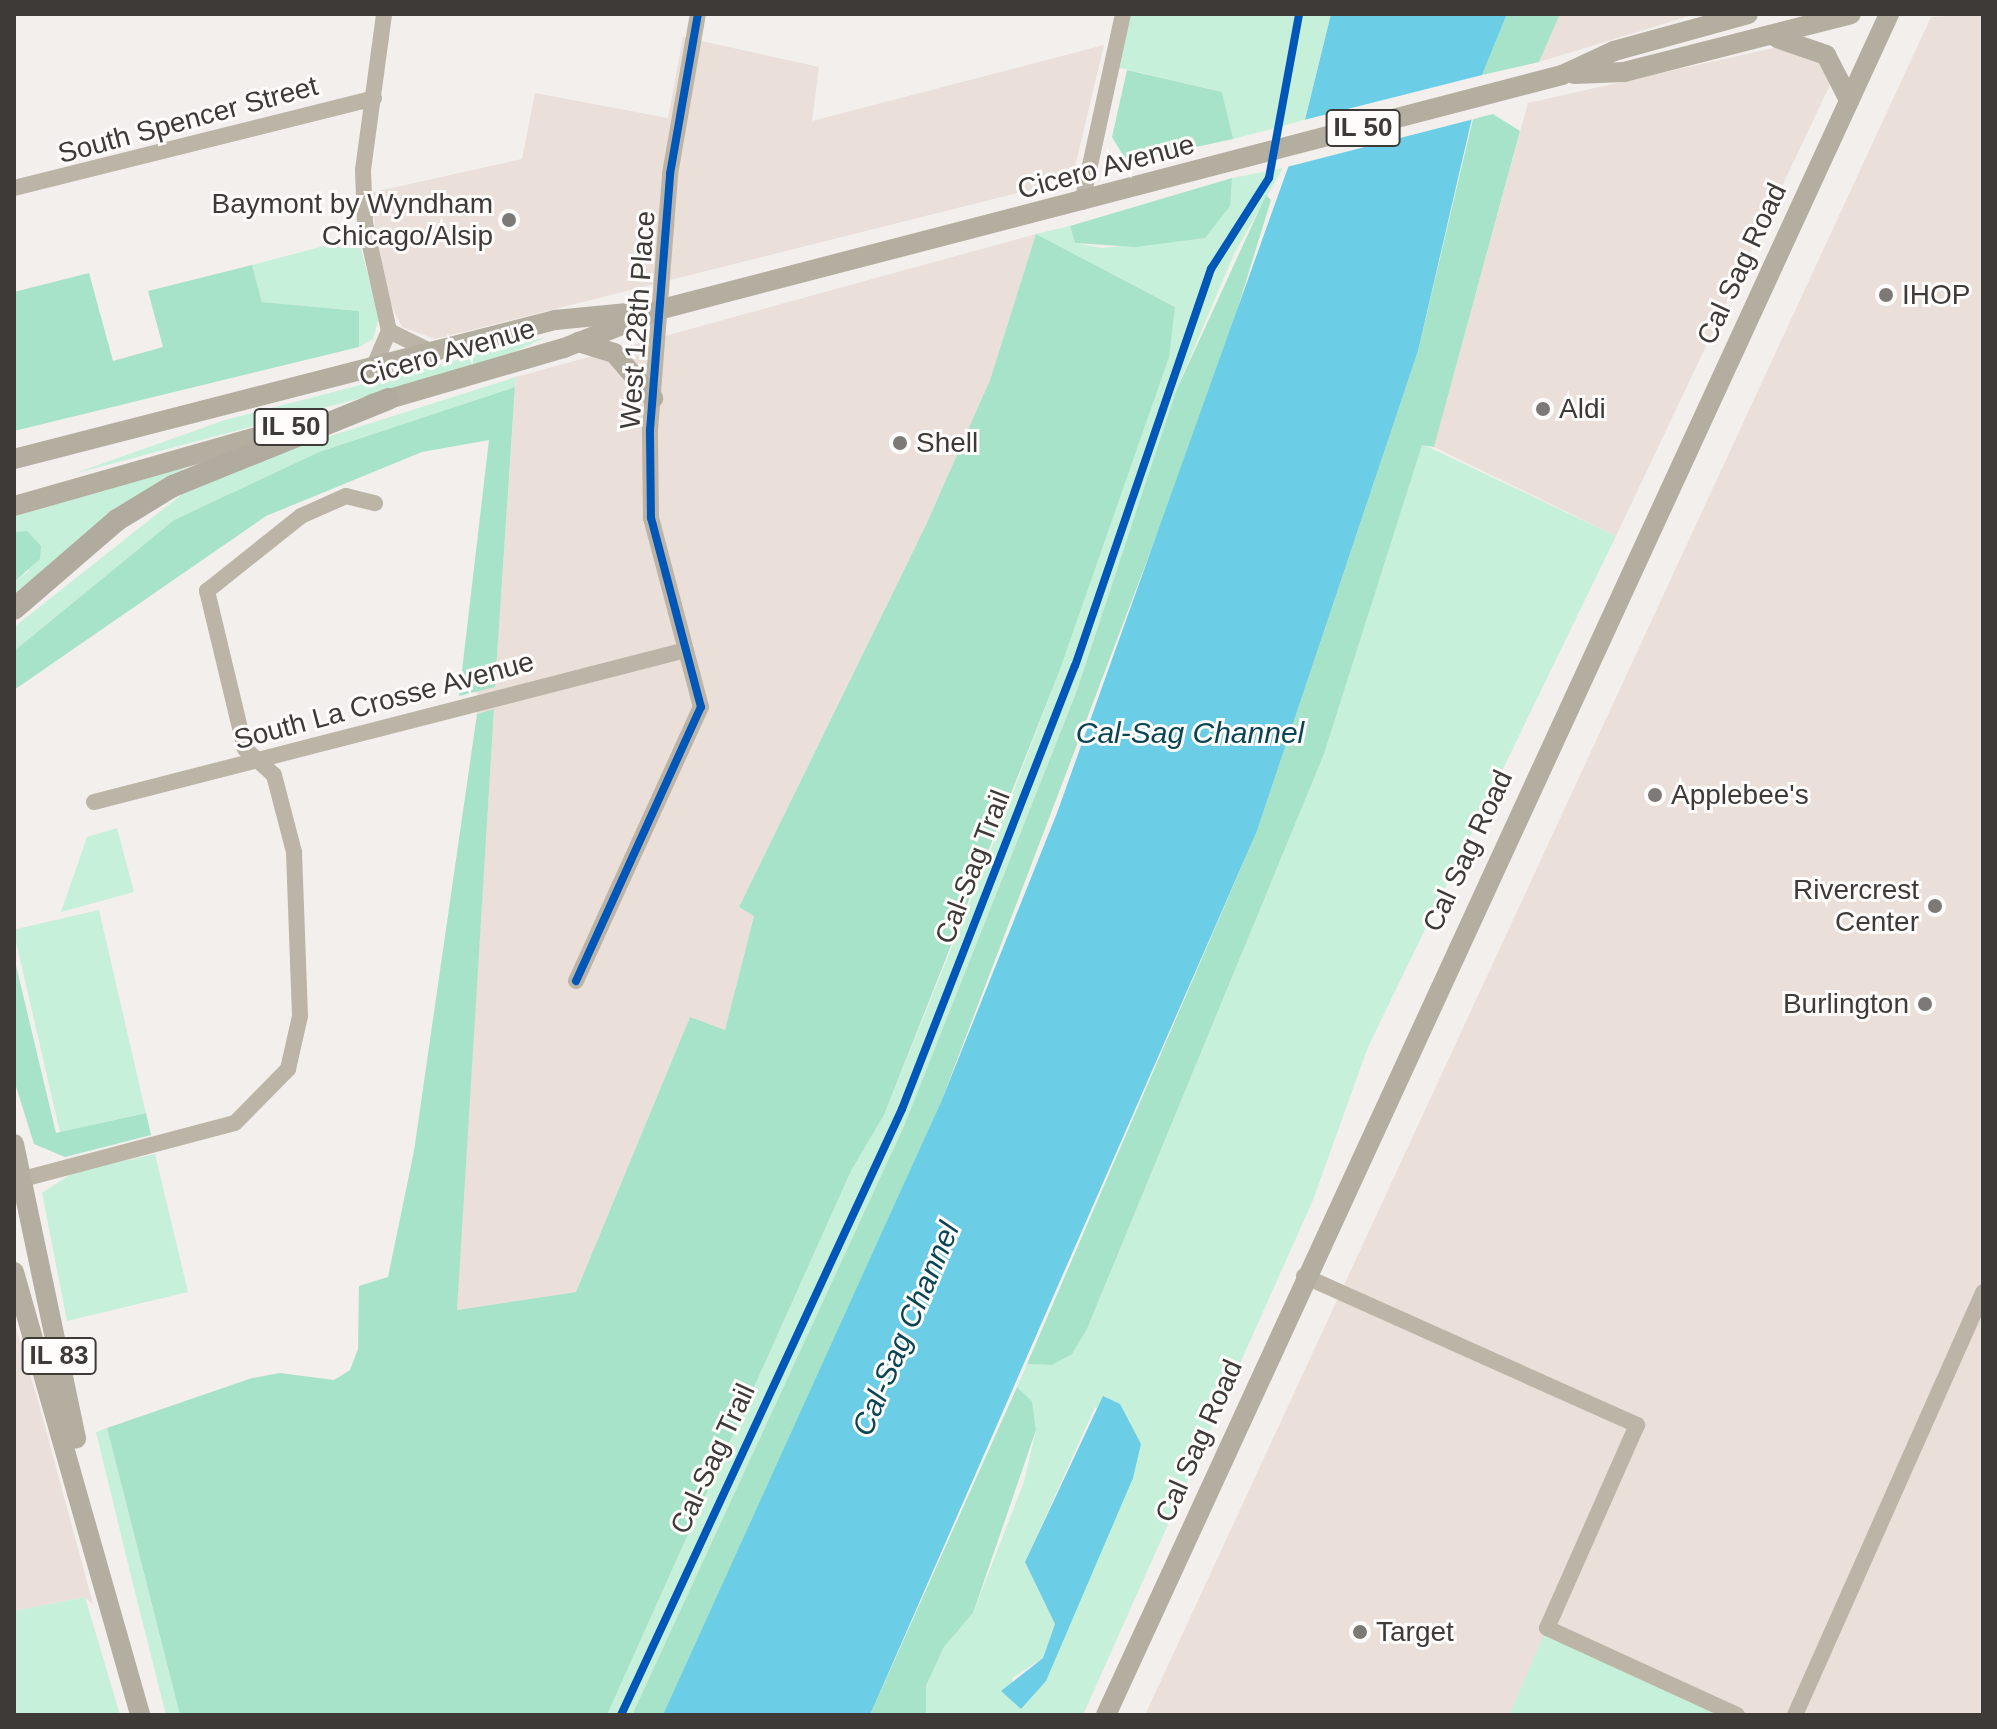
<!DOCTYPE html>
<html>
<head>
<meta charset="utf-8">
<style>
  body { margin:0 }
  #map { position:relative; width:1997px; height:1729px; overflow:hidden; background:#f3efec; font-family:Helvetica,sans-serif }
  div>[style] { position:absolute }
  [style*='--x'] { left:calc(var(--x)*1px); top:calc(var(--y)*1px); width:calc(var(--w)*1px); rotate:calc(var(--a)*1deg) }
  .built>* { inset:0; background:#eadfd9 }
  .green>* { inset:0; background:#c7f0da; transform-origin:0 0 }
  .forest>* { inset:0; background:#a7e3c8 }
  .water>* { inset:0; background:#6ccde6 }
  .pier>* { inset:0; background:#f3efec }
  .minor>* { height:16px; margin:-8px; padding:0 8px; transform-origin:8px; border-radius:8px; background:#bcb4a6 }
  .major>* { height:20px; margin:-10px; padding:0 10px; transform-origin:10px; border-radius:10px; background:#b4aea0 }
  .highway>* { height:22px; margin:-11px; padding:0 11px; transform-origin:11px; border-radius:11px; background:#b1ab9f }
  .cycleway>* { height:8px; margin:-4px; padding:0 4px; transform-origin:4px; border-radius:4px; background:#0057b8 }
  .dots>* { width:22px; height:22px; translate:-50% -50%; box-sizing:border-box; border:4px solid #fefdfc; border-radius:50% }
  span { translate:-50% -50%; white-space:nowrap; text-align:center; line-height:1.15; -webkit-text-stroke:6px #fefdfc; paint-order:stroke }
  .shield-label span { padding:2px 6px; background:#fefdfc; border:2px solid; border-radius:6px; -webkit-text-stroke-width:0 }
  .shield-label { font-size:26px; color:#3d3a38; font-weight:700 }
  .street-label { font-size:28px; color:#3d3a38 }
  .poi-label { font-size:28px; color:#3d3a38 }
  .right { translate:-100% -50%; text-align:right }
  .left { translate:0 -50%; text-align:left }
  .water-label { font-size:30px; color:#094554; font-style:italic }
  .frame { position:absolute; inset:0; border:16px solid #3d3a38; pointer-events:none }
</style>
</head>
<body>
<div id="map">
  <div class="built">
    <div style="clip-path:polygon(1560px 14px,1696px 14px,1539px 62px)"></div>
    <div style="clip-path:polygon(1983px 14px,1983px 1715px,1145px 1715px,1931px 17px)"></div>
    <div style="clip-path:polygon(683px 37px,819px 67px,812px 121px,1104px 45px,1074px 171px,1053px 184px,435px 339px,402px 327px,389px 301px,369px 193px,522px 159px,535px 93px,668px 118px)"></div>
    <div style="clip-path:polygon(1787px 45px,1809px 48px,1830px 76px,1829px 87px,1616px 536px,1434px 447px,1528px 103px)"></div>
    <div style="clip-path:polygon(1036px 234px,990px 380px,926px 525px,739px 907px,754px 915px,725px 1031px,690px 1017px,576px 1292px,456px 1310px,494px 710px,477px 714px,477px 691px,495px 686px,516px 377px)"></div>
    <div style="clip-path:polygon(14px 1321px,40px 1408px,93px 1604px,84px 1597px,14px 1611px)"></div>
  </div>
  <div class="green">
    <div style="clip-path:polygon(1124px 14px,1331px 14px,1305px 120px,1233px 139px,1222px 92px,1112px 66px)"></div>
    <div style="clip-path:polygon(1283px 168px,1234px 254px,1176px 391px,1076px 693px,904px 1126px,632px 1715px,607px 1715px,851px 1171px,884px 1115px,987px 860px,1059px 672px,1175px 307px,1036px 234px,1070px 226px,1075px 243px,1102px 248px,1205px 238px,1232px 178px)"></div>
    <div style="clip-path:polygon(358px 237px,379px 317px,373px 339px,359px 347px,359px 311px,262px 302px,252px 265px)"></div>
    <div style="clip-path:polygon(546px 337px,489px 364px,73px 474px,225px 420px)"></div>
    <div style="clip-path:polygon(516px 377px,515px 387px,319px 452px,174px 520px,14px 651px,14px 627px,186px 491px,251px 461px)"></div>
    <div style="clip-path:polygon(evenodd,1422px 444px,1616px 536px,1368px 1047px,1313px 1200px,1083px 1715px,926px 1715px,926px 1686px,944px 1647px,973px 1613px,1024px 1482px,1036px 1430px,1032px 1401px,1017px 1387px,1027px 1364px,1052px 1365px,1087px 1329px,1324px 754px,1422px 444px,1095px 1407px,1141px 1444px,1110px 1530px,1021px 1709px,1012px 1678px,1043px 1658px,1055px 1624px,1025px 1562px,1095px 1407px)"></div>
    <div style="clip-path:polygon(183px 468px,184px 470px,14px 599px,14px 582px,29px 571px,27px 531px,14px 532px,14px 513px)"></div>
    <div style="clip-path:polygon(117px 828px,134px 892px,61px 912px,87px 837px)"></div>
    <div style="left:99px;top:910px;width:208px;height:88px;rotate:77deg"></div>
    <div style="clip-path:polygon(155px 1154px,188px 1292px,67px 1321px,42px 1193px,74px 1172px)"></div>
    <div style="clip-path:polygon(107px 1428px,180px 1715px,166px 1715px,132px 1580px,96px 1432px)"></div>
    <div style="clip-path:polygon(85px 1597px,120px 1715px,14px 1715px,14px 1611px)"></div>
    <div style="clip-path:polygon(1547px 1628px,1737px 1715px,1509px 1715px)"></div>
  </div>
  <div class="forest">
    <div style="clip-path:polygon(1507px 14px,1560px 14px,1539px 62px,1482px 75px)"></div>
    <div style="clip-path:polygon(1127px 70px,1222px 92px,1233px 139px,1127px 162px,1112px 137px)"></div>
    <div style="clip-path:polygon(1493px 114px,1520px 131px,1434px 447px,1422px 445px,1324px 754px,1087px 1329px,1072px 1354px,1052px 1365px,1027px 1364px,1257px 831px,1418px 351px,1473px 119px)"></div>
    <div style="clip-path:polygon(1232px 178px,1230px 206px,1205px 238px,1135px 247px,1075px 243px,1070px 226px)"></div>
    <div style="clip-path:polygon(1266px 195px,1271px 200px,1215px 382px,941px 1102px,678px 1690px,663px 1715px,632px 1715px,904px 1126px,1076px 693px,1176px 391px)"></div>
    <div style="clip-path:polygon(1036px 234px,1175px 307px,1169px 357px,1059px 672px,884px 1115px,851px 1171px,607px 1715px,180px 1715px,107px 1428px,252px 1378px,280px 1373px,334px 1380px,350px 1370px,358px 1349px,359px 1286px,388px 1277px,414px 1151px,477px 714px,494px 709px,457px 1310px,576px 1292px,690px 1017px,725px 1030px,754px 916px,739px 907px,926px 525px,990px 380px)"></div>
    <div style="clip-path:polygon(252px 265px,262px 302px,359px 311px,359px 347px,14px 431px,14px 292px,89px 273px,113px 361px,163px 347px,148px 291px)"></div>
    <div style="clip-path:polygon(515px 387px,495px 687px,459px 696px,489px 440px,422px 452px,266px 516px,14px 690px,14px 651px,174px 520px,319px 452px)"></div>
    <div style="clip-path:polygon(27px 531px,41px 546px,40px 559px,14px 582px,14px 532px)"></div>
    <div style="clip-path:polygon(14px 957px,56px 1133px,146px 1113px,151px 1135px,65px 1157px,34px 1144px,14px 1080px)"></div>
    <div style="clip-path:polygon(1017px 1387px,1032px 1401px,1036px 1430px,973px 1613px,944px 1647px,926px 1686px,926px 1715px,870px 1715px)"></div>
  </div>
  <div class="water">
    <div style="clip-path:polygon(1331px 14px,1507px 14px,1482px 75px,1418px 351px,1257px 831px,870px 1715px,663px 1715px,941px 1102px,1057px 813px,1305px 120px)"></div>
    <div style="clip-path:polygon(1103px 1396px,1120px 1404px,1141px 1444px,1133px 1478px,1046px 1681px,1021px 1709px,1001px 1691px,1043px 1658px,1055px 1624px,1025px 1562px)"></div>
  </div>
  <div class="pier">
    <div style="clip-path:polygon(1482px 75px,1478px 118px,1279px 169px,1300px 121px)"></div>
  </div>
  <div class="minor">
    <div style="--x:14;--y:188;--w:371;--a:-14"></div>
    <div style="--x:1082;--y:202;--w:192;--a:-77.7"></div>
    <div style="--x:389;--y:331;--w:46;--a:26"></div>
    <div style="--x:374;--y:366;--w:38;--a:-67"></div>
    <div style="--x:389;--y:331;--w:111;--a:-102.5"></div>
    <div style="--x:365;--y:223;--w:53;--a:-92.2"></div>
    <div style="--x:363;--y:170;--w:157;--a:-82.3"></div>
    <div style="--x:94;--y:802;--w:611;--a:-14.4"></div>
    <div style="--x:576;--y:981;--w:301;--a:-65.5"></div>
    <div style="--x:701;--y:707;--w:196;--a:-104.8"></div>
    <div style="--x:651;--y:518;--w:88;--a:-90.7"></div>
    <div style="--x:650;--y:430;--w:257;--a:-85.5"></div>
    <div style="--x:670;--y:174;--w:162;--a:-80.1"></div>
    <div style="--x:23;--y:1179;--w:219;--a:-14.8"></div>
    <div style="--x:235;--y:1123;--w:76;--a:-45.5"></div>
    <div style="--x:288;--y:1069;--w:54;--a:-77.2"></div>
    <div style="--x:300;--y:1016;--w:164;--a:-92.1"></div>
    <div style="--x:294;--y:852;--w:80;--a:-104.6"></div>
    <div style="--x:274;--y:775;--w:39;--a:-138"></div>
    <div style="--x:245;--y:749;--w:163;--a:-103.5"></div>
    <div style="--x:207;--y:591;--w:120;--a:-38.6"></div>
    <div style="--x:301;--y:516;--w:49;--a:-24"></div>
    <div style="--x:346;--y:496;--w:30;--a:14"></div>
    <div style="--x:1304;--y:1276;--w:365;--a:24.1"></div>
    <div style="--x:1637;--y:1425;--w:222;--a:113.9"></div>
    <div style="--x:1547;--y:1628;--w:209;--a:24.6"></div>
    <div style="--x:1795;--y:1715;--w:463;--a:-66"></div>
  </div>
  <div class="major">
    <div style="--x:1777;--y:38;--w:52;--a:19.1"></div>
    <div style="--x:1826;--y:55;--w:51;--a:62.9"></div>
    <div style="--x:1574;--y:74;--w:50;--a:-2.3"></div>
    <div style="--x:1624;--y:72;--w:234;--a:-14.3"></div>
    <div style="--x:578;--y:342;--w:38;--a:17"></div>
    <div style="--x:614;--y:353;--w:60;--a:49.1"></div>
    <div style="--x:372;--y:404;--w:200;--a:-16.3"></div>
    <div style="--x:564;--y:348;--w:105;--a:-21.7"></div>
    <div style="--x:662;--y:309;--w:930;--a:-14.57"></div>
    <div style="--x:1562;--y:75;--w:57;--a:-24.8"></div>
    <div style="--x:1614;--y:51;--w:139;--a:-15.4"></div>
    <div style="--x:14;--y:459;--w:559;--a:-14.41"></div>
    <div style="--x:555;--y:320;--w:83;--a:-5.5"></div>
    <div style="--x:14;--y:506;--w:304;--a:-15.9"></div>
    <div style="--x:14;--y:1144;--w:301;--a:78.1"></div>
    <div style="--x:14;--y:1272;--w:461;--a:74.1"></div>
    <div style="--x:1106;--y:1715;--w:1873;--a:-65.28"></div>
  </div>
  <div class="highway">
    <div style="--x:14;--y:609;--w:136;--a:-40.8"></div>
    <div style="--x:117;--y:520;--w:66;--a:-31.3"></div>
    <div style="--x:173;--y:486;--w:232;--a:-22"></div>
  </div>
  <div class="cycleway">
    <div style="--x:576;--y:981;--w:301;--a:-65.5"></div>
    <div style="--x:701;--y:707;--w:196;--a:-104.8"></div>
    <div style="--x:651;--y:518;--w:88;--a:-90.7"></div>
    <div style="--x:650;--y:430;--w:257;--a:-85.5"></div>
    <div style="--x:670;--y:174;--w:162;--a:-80.1"></div>
    <div style="--x:621;--y:1715;--w:668;--a:-65.12"></div>
    <div style="--x:902;--y:1109;--w:476;--a:-68.7"></div>
    <div style="--x:1075;--y:666;--w:420;--a:-71.1"></div>
    <div style="--x:1211;--y:269;--w:108;--a:-57.5"></div>
    <div style="--x:1269;--y:178;--w:167;--a:-79.6"></div>
  </div>
  <div class="dots">
    <div style="left:509px;top:220px;background:#7d7977"></div>
    <div style="left:1886px;top:295px;background:#7d7977"></div>
    <div style="left:1543px;top:409px;background:#7d7977"></div>
    <div style="left:900px;top:443px;background:#7d7977"></div>
    <div style="left:1655px;top:795px;background:#7d7977"></div>
    <div style="left:1935px;top:906px;background:#7d7977"></div>
    <div style="left:1925px;top:1004px;background:#7d7977"></div>
    <div style="left:1360px;top:1632px;background:#7d7977"></div>
  </div>
  <div class="shield-label">
    <span style="left:1363px;top:128px">IL 50</span>
    <span style="left:291px;top:427px">IL 50</span>
    <span style="left:59px;top:1356px">IL 83</span>
  </div>
  <div class="street-label">
    <span style="left:188px;top:120px;rotate:-15deg">South Spencer Street</span>
    <span style="left:1106px;top:167px;rotate:-15deg">Cicero Avenue</span>
    <span style="left:1742px;top:264px;rotate:-65deg">Cal Sag Road</span>
    <span style="left:638px;top:320px;rotate:-86deg">West 128th Place</span>
    <span style="left:447px;top:353px;rotate:-16deg">Cicero Avenue</span>
    <span style="left:384px;top:701px;rotate:-15deg">South La Crosse Avenue</span>
    <span style="left:1468px;top:851px;rotate:-65deg">Cal Sag Road</span>
    <span style="left:973px;top:867px;rotate:-69deg">Cal-Sag Trail</span>
    <span style="left:1199px;top:1441px;rotate:-66deg">Cal Sag Road</span>
    <span style="left:713px;top:1459px;rotate:-65deg">Cal-Sag Trail</span>
  </div>
  <div class="poi-label">
    <span class="right" style="left:493px;top:220px">Baymont by Wyndham<br>Chicago/Alsip</span>
    <span class="left" style="left:1902px;top:295px">IHOP</span>
    <span class="left" style="left:1559px;top:409px">Aldi</span>
    <span class="left" style="left:916px;top:443px">Shell</span>
    <span class="left" style="left:1671px;top:795px">Applebee's</span>
    <span class="right" style="left:1919px;top:906px">Rivercrest<br>Center</span>
    <span class="right" style="left:1909px;top:1004px">Burlington</span>
    <span class="left" style="left:1376px;top:1632px">Target</span>
  </div>
  <div class="water-label">
    <span style="left:1190px;top:733px">Cal-Sag Channel</span>
    <span style="left:906px;top:1329px;rotate:-67deg">Cal-Sag Channel</span>
  </div>
  <div class="frame"></div>
</div>
</body>
</html>
